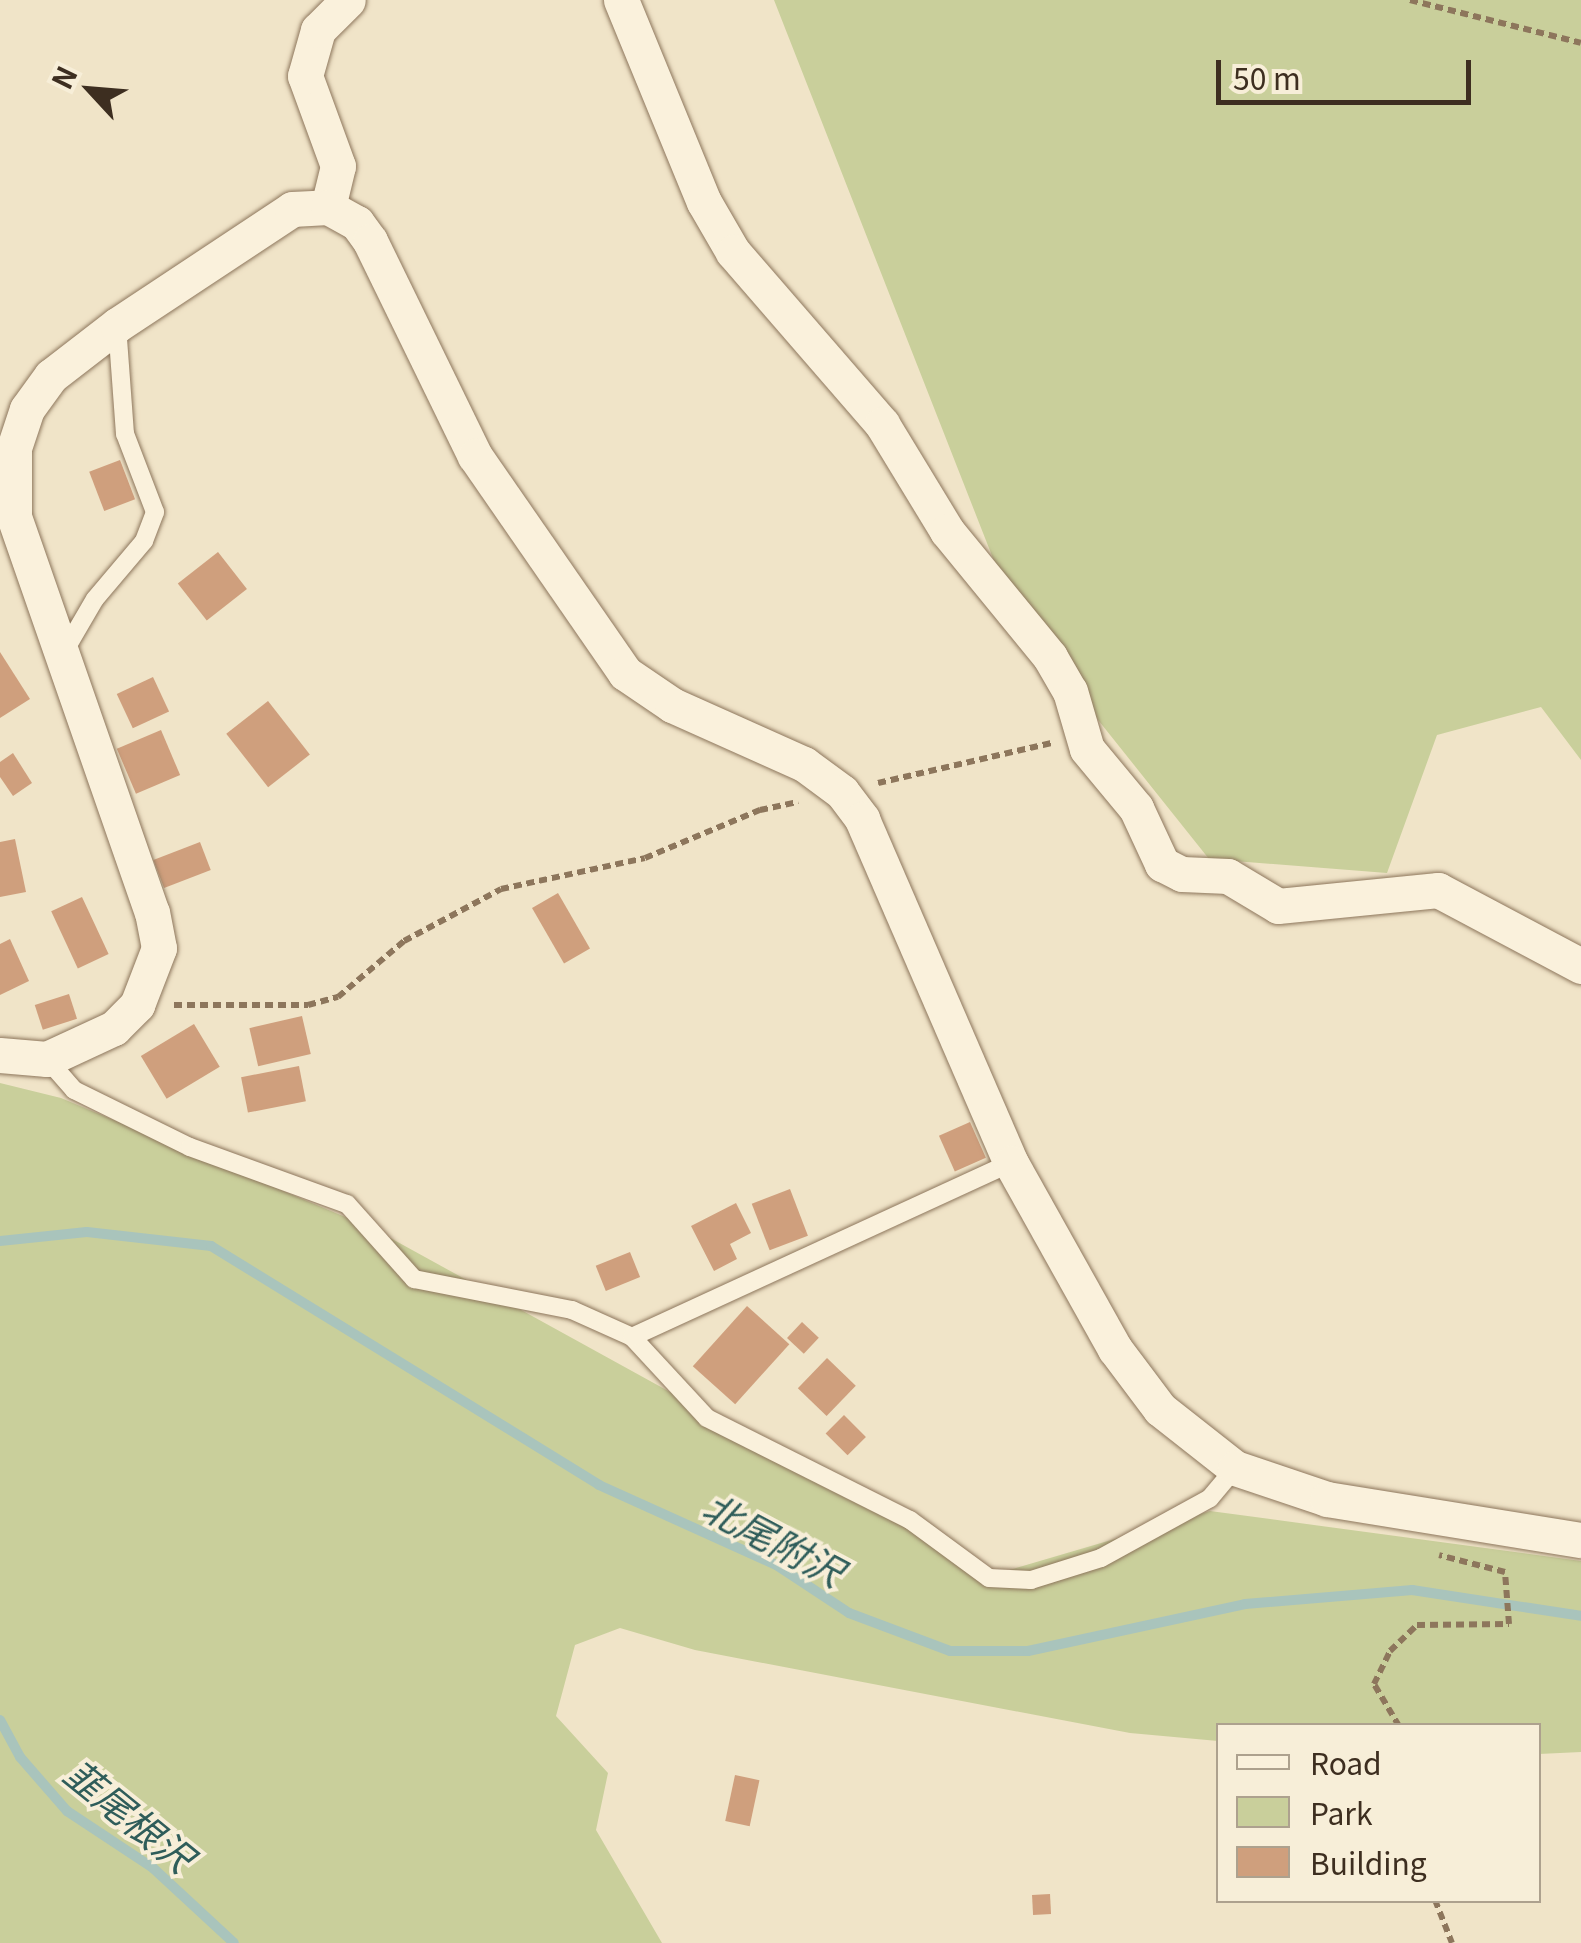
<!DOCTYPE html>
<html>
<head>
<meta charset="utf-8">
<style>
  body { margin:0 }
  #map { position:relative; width:1581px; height:1943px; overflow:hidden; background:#f0e4c8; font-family:Georgia,"Noto Sans JP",serif }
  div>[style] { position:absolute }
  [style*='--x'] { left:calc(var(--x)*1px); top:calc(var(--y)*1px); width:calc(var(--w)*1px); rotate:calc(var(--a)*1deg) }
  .green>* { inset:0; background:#c9cf9b }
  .stream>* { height:10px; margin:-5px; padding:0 5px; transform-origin:5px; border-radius:5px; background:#a9c4bc }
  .building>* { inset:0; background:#cf9f7d; transform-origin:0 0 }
  .path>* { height:6px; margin-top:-3px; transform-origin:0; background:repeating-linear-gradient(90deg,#8d765c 0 8px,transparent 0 13px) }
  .roads { filter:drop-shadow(0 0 2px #8d765c) drop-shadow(0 0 2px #8d765c) }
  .service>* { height:18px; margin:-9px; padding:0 9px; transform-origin:9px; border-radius:9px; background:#faf1dc }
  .minor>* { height:35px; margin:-17.5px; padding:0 17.5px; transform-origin:17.5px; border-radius:17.5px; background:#faf1dc }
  span { translate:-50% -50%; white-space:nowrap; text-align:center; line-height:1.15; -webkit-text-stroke:8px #f7eed8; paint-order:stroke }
  .water-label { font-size:38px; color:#2f5d5a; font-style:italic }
  .legend { position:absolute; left:1216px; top:1723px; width:325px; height:180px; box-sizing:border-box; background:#f7eed8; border:2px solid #ada18e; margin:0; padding:12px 18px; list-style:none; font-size:30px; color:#3d2e20 }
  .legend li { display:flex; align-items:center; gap:20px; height:50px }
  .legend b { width:50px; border:2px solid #ada18e }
  .north { position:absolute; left:40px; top:40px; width:100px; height:100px; -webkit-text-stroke:8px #f7eed8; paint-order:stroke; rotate:296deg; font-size:28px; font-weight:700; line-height:40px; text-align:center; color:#3d2e20 }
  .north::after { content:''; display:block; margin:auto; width:35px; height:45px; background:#3d2e20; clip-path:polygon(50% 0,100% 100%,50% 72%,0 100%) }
  .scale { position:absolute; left:1216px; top:60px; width:255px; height:45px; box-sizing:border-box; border:5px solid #3d2e20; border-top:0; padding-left:12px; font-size:30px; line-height:35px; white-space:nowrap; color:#3d2e20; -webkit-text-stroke:8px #f7eed8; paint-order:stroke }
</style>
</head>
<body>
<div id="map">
  <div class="green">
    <div style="clip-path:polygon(774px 0,1581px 0,1581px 760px,1541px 707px,1437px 735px,1387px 873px,1209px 859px,1016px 617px)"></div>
    <div style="clip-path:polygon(0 1083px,61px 1098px,374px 1229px,999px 1573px,1210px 1511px,1581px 1561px,1581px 1752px,1539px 1754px,1538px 1726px,1218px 1726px,1218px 1741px,1130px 1733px,695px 1650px,620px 1628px,575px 1645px,556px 1716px,608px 1773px,596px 1830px,662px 1943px,0 1943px)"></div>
  </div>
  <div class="stream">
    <div style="--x:0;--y:1241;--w:87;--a:-5.9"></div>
    <div style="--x:87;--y:1232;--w:125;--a:6.4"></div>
    <div style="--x:211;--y:1246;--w:456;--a:31.6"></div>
    <div style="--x:599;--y:1485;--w:196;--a:24.3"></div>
    <div style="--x:778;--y:1566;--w:85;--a:33.5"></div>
    <div style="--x:849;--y:1613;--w:108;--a:20.6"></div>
    <div style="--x:950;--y:1651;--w:78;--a:0"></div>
    <div style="--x:1028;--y:1651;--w:222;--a:-12.2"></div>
    <div style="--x:1245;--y:1604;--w:168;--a:-4.8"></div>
    <div style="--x:1412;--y:1590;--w:171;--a:8.7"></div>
    <div style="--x:0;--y:1720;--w:42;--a:61.6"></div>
    <div style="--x:20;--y:1757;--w:72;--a:49"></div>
    <div style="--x:67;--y:1811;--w:103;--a:33.5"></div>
    <div style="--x:153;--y:1868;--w:110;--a:42.8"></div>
  </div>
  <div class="building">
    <div style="left:120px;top:460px;width:42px;height:33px;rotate:69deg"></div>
    <div style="left:218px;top:552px;width:47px;height:51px;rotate:52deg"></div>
    <div style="clip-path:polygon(0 652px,30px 699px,0 718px)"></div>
    <div style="left:153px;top:677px;width:38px;height:40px;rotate:65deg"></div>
    <div style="left:268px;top:701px;width:68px;height:53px;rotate:52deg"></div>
    <div style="left:161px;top:730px;width:49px;height:48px;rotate:67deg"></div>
    <div style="clip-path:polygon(13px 753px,32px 783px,13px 796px,0 777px,0 762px)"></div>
    <div style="clip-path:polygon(15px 839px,26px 892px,0 897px,0 842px)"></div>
    <div style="left:200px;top:842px;width:30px;height:50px;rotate:69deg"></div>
    <div style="left:558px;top:893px;width:64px;height:30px;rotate:60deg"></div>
    <div style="left:82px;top:897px;width:63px;height:34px;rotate:65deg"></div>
    <div style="clip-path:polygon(10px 939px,29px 981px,0 995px,0 944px)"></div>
    <div style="left:69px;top:994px;width:26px;height:36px;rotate:72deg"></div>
    <div style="left:302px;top:1016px;width:39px;height:54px;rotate:77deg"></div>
    <div style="left:194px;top:1024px;width:50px;height:62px;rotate:59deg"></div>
    <div style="left:299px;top:1066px;width:36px;height:59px;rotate:79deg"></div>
    <div style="left:970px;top:1122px;width:39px;height:34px;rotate:66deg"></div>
    <div style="left:790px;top:1189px;width:50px;height:41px;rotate:69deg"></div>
    <div style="clip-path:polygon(736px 1203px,751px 1233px,730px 1244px,737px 1259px,714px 1271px,691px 1226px)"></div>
    <div style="left:630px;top:1252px;width:27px;height:37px;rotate:68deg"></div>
    <div style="left:747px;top:1306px;width:57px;height:81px;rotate:42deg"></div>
    <div style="left:802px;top:1322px;width:23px;height:22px;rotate:43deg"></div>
    <div style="left:827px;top:1358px;width:40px;height:42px;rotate:44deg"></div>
    <div style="left:844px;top:1415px;width:31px;height:26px;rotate:45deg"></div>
    <div style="left:735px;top:1775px;width:25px;height:47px;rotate:12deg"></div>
    <div style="left:1050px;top:1894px;width:20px;height:18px;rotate:87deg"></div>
  </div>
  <div class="path">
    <div style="--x:1410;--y:0;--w:176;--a:14.1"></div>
    <div style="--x:878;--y:783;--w:178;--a:-13"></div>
    <div style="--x:174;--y:1005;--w:134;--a:0"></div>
    <div style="--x:308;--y:1005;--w:31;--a:-15"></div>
    <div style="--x:338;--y:997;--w:87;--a:-40.3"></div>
    <div style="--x:404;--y:941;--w:110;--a:-28.2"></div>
    <div style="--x:501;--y:889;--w:147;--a:-12.1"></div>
    <div style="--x:645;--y:858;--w:125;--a:-22.7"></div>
    <div style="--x:760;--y:810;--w:39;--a:-12"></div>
    <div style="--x:1399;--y:1726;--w:49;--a:-120.8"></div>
    <div style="--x:1374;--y:1684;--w:37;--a:-64"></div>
    <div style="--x:1390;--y:1651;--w:37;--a:-44"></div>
    <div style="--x:1417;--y:1625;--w:92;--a:-0.6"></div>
    <div style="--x:1509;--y:1624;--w:52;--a:-94.4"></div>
    <div style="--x:1505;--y:1572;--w:68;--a:-165.6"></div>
    <div style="--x:1435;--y:1900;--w:46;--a:68.4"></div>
  </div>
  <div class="roads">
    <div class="service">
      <div style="--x:64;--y:652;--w:61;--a:-59.7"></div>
      <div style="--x:95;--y:599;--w:76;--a:-49.8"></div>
      <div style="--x:144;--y:541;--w:31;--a:-69"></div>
      <div style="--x:155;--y:512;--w:84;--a:-111"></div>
      <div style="--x:125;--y:434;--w:109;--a:-94.2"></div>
      <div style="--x:47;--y:1059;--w:41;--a:48.9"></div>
      <div style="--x:74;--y:1090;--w:129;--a:26.2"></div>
      <div style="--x:190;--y:1147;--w:167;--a:20"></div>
      <div style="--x:347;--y:1204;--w:101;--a:48.2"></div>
      <div style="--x:414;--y:1279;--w:161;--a:11.1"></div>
      <div style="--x:572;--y:1310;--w:66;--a:24.2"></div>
      <div style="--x:632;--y:1337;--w:110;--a:47.2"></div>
      <div style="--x:707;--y:1418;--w:227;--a:26.7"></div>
      <div style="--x:910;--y:1520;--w:98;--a:36.3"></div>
      <div style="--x:989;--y:1578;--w:42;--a:2.7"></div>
      <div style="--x:1031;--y:1580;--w:73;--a:-17.4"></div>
      <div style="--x:1101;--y:1558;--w:124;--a:-28.8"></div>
      <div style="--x:1210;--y:1498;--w:39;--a:-50"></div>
      <div style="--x:632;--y:1337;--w:417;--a:-24.7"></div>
    </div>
    <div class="minor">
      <div style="--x:621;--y:0;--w:218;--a:67.7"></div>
      <div style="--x:704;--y:202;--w:58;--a:59.9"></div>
      <div style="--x:733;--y:252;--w:228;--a:49.1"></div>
      <div style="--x:882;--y:424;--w:125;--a:58.7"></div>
      <div style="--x:947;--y:531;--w:163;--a:50.7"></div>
      <div style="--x:1050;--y:657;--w:39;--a:60"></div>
      <div style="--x:1070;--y:691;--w:60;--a:73.7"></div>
      <div style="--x:1087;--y:749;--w:77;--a:50.3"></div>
      <div style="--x:1136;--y:808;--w:62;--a:65.1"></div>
      <div style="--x:1162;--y:864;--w:22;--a:27"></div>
      <div style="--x:1182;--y:874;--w:46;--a:2.5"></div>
      <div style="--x:1228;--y:876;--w:58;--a:31"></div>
      <div style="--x:1278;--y:906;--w:161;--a:-5.7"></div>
      <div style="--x:1438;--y:890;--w:162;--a:28"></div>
      <div style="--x:328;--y:207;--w:42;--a:-76.3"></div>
      <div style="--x:338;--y:166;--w:96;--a:-110.1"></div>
      <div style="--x:305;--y:76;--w:48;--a:-74.2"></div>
      <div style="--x:318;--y:30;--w:42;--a:-45"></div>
      <div style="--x:0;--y:1055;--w:47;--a:4.9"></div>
      <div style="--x:47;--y:1059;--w:74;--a:-24.8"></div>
      <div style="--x:114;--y:1028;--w:33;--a:-45"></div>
      <div style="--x:137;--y:1005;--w:61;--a:-68.9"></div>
      <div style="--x:159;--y:948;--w:36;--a:-101"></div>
      <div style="--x:152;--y:913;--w:420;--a:-109.2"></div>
      <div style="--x:14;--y:516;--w:68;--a:-90"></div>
      <div style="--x:14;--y:448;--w:41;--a:-71.6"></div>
      <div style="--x:27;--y:409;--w:41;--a:-54"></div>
      <div style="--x:51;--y:376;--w:83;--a:-37.7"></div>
      <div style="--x:117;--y:325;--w:210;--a:-33.5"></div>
      <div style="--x:292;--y:209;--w:36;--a:-3"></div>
      <div style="--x:328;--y:207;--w:33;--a:29"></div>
      <div style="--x:357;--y:223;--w:22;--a:54"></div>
      <div style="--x:370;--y:241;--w:239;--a:64"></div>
      <div style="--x:475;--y:456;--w:264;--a:55.3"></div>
      <div style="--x:625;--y:673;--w:57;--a:34.2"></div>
      <div style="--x:672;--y:705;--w:145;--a:24.1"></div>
      <div style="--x:804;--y:764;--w:47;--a:36.4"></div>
      <div style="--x:842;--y:792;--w:34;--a:53"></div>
      <div style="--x:862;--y:819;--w:375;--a:66.6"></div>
      <div style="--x:1011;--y:1163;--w:213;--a:60.8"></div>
      <div style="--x:1115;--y:1349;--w:75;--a:53.1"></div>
      <div style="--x:1160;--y:1409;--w:95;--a:38.2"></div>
      <div style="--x:1235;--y:1468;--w:97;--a:18.6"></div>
      <div style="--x:1327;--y:1499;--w:257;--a:9.2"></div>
    </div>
  </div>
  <div class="water-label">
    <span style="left:774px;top:1538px;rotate:28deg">北尾附沢</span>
    <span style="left:130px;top:1814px;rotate:39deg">韮尾根沢</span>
  </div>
  <ul class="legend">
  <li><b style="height:12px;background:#faf1dc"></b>Road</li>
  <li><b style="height:28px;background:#c9cf9b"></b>Park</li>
  <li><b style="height:28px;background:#cf9f7d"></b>Building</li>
  </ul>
  <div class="north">N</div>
  <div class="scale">50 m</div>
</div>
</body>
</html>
